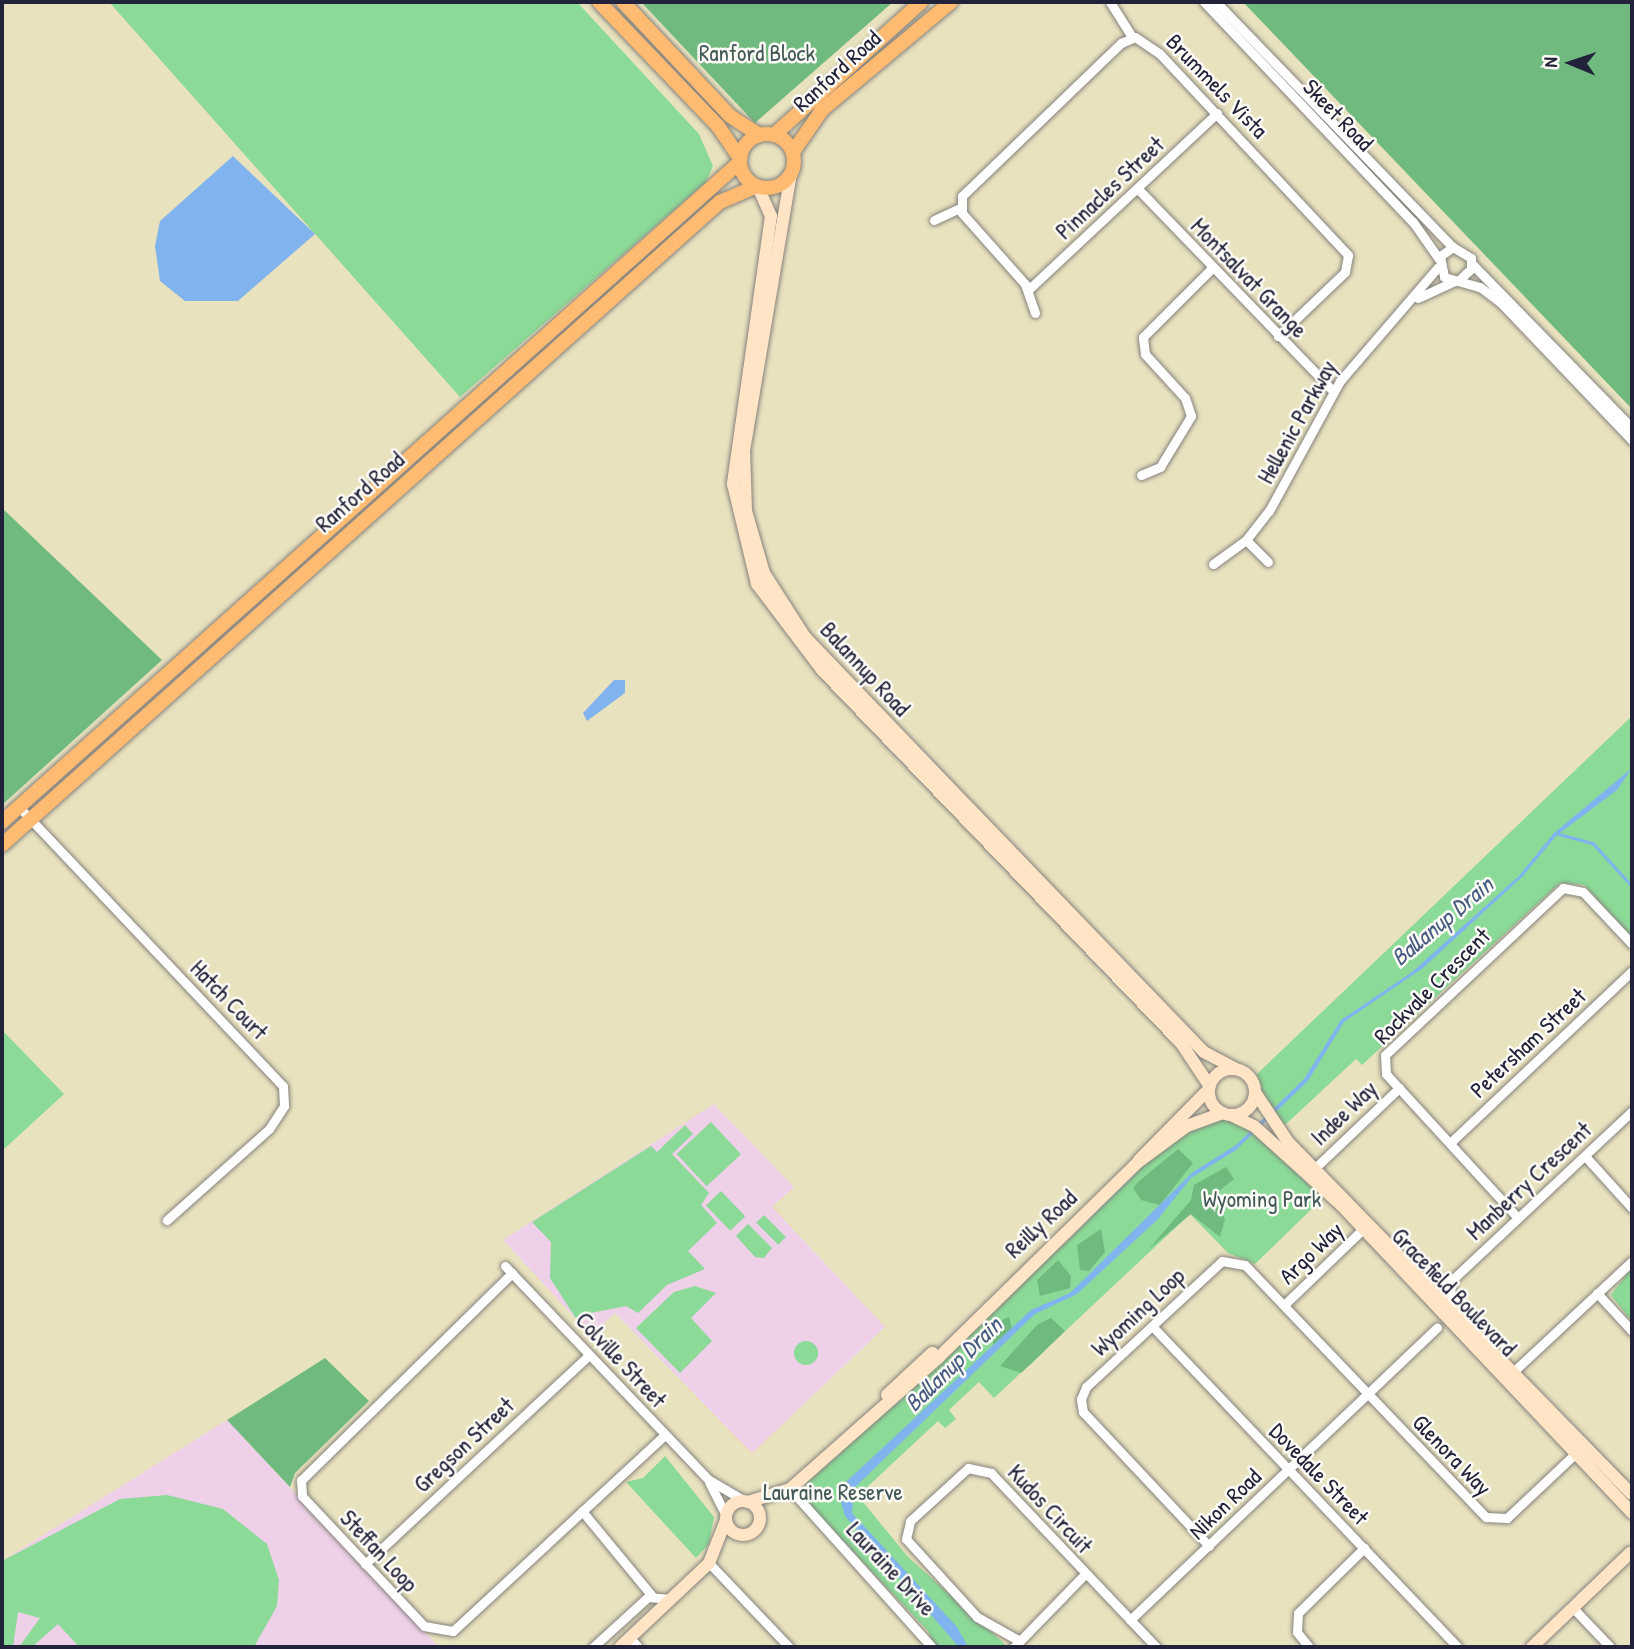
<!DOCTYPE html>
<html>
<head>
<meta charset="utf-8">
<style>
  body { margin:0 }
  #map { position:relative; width:1634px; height:1649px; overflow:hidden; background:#e9e2bf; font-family:"Patrick Hand",sans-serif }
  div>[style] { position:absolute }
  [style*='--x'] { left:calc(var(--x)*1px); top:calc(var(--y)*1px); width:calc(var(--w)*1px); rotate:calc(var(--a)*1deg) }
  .built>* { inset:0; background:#eed0e8 }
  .green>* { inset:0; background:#8bda98; transform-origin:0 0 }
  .round { border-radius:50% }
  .forest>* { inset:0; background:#70ba80 }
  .water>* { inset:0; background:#81b4ee }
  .stream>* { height:2.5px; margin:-1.25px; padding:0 1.25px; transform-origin:1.25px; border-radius:1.25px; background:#81b4ee }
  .roads { filter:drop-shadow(0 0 2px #86827d) drop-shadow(0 0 2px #86827d) }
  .street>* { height:9px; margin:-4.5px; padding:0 4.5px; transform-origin:4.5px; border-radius:4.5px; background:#fff }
  .secondary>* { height:12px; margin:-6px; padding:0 6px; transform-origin:6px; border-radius:6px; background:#ffe4c6 }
  .secondary>.ring { margin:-6px; padding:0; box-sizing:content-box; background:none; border:12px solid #ffe4c6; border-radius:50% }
  .primary>* { height:14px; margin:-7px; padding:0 7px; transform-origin:7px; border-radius:7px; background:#febb71 }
  .primary>.ring { margin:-7px; padding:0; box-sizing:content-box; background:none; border:14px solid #febb71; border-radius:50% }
  span { translate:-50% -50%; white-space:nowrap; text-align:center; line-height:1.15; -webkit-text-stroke:5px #fdfcf7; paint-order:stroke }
  .park-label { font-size:23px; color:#425957 }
  .street-label { font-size:23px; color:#22223b }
  .water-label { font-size:24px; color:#485c83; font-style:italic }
  .frame { position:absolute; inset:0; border:4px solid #22223b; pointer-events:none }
  .north { position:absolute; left:1536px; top:28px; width:70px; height:70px; -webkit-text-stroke:5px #fdfcf7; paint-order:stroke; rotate:272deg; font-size:19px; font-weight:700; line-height:28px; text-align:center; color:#22223b }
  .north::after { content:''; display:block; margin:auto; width:24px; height:32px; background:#22223b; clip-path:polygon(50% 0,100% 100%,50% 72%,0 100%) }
</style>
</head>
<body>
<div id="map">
  <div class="built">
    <div style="clip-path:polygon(714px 1104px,794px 1187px,772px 1207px,885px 1327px,752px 1453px,615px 1313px,591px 1335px,503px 1240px)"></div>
    <div style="clip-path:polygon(227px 1420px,439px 1647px,2px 1647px,2px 1561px)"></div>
  </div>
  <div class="green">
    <div style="clip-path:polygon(109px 2px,577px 2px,699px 134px,713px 166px,706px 182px,460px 397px)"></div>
    <div style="clip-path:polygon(1632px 716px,1632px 937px,1584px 885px,1560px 883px,1362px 1065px,1356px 1059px,1285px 1125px,1265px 1102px,1257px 1074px)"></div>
    <div style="clip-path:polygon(2px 1030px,64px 1094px,2px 1151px)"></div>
    <div style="clip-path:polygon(1222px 1119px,1242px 1122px,1324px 1197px,1255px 1264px,1228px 1253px,1190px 1214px,994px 1398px,979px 1382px,949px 1410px,956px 1419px,945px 1428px,938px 1421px,864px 1490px,863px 1502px,908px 1557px,1008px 1647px,935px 1647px,928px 1631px,807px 1503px,806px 1481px,1148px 1161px,1184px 1133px)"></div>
    <div style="left:711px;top:1122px;width:44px;height:47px;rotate:47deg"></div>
    <div style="clip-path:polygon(685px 1125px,693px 1134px,672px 1154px,709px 1193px,701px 1205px,717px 1223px,688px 1251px,705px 1269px,667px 1285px,638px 1313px,626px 1306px,591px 1313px,579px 1323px,550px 1278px,551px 1242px,532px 1222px,651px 1146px,657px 1152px)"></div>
    <div style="left:721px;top:1191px;width:35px;height:21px;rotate:46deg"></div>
    <div style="left:764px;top:1215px;width:31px;height:11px;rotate:45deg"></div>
    <div style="clip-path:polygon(748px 1224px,772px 1248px,764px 1258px,755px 1257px,736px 1236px)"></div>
    <div style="clip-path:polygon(1632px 1267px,1632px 1322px,1611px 1295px)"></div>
    <div style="clip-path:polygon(695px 1286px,716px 1293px,691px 1318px,712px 1341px,680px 1373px,636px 1328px,674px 1292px)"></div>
    <div class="round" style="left:794px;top:1341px;width:24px;height:24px"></div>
    <div style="clip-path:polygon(665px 1456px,714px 1517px,709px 1544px,696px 1558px,626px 1482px,643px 1478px)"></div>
    <div style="clip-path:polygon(167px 1495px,223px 1509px,267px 1544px,279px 1580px,277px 1606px,254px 1647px,79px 1647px,58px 1624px,32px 1647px,19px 1647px,40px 1618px,18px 1612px,13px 1647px,2px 1647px,2px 1561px,120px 1499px)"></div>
  </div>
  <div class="forest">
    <div style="clip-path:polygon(641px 2px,893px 2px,755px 123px)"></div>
    <div style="clip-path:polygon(1243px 2px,1632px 2px,1632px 409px)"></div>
    <div style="clip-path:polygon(2px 508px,162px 660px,2px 805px)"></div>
    <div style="clip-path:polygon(1178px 1149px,1193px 1163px,1160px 1205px,1141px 1200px,1133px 1188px,1138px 1182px)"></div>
    <div style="clip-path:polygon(1226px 1167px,1234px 1179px,1214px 1195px,1225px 1219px,1220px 1237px,1191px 1214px,1149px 1249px,1191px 1200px,1194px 1185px)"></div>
    <div style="clip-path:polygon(1101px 1229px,1105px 1252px,1089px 1271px,1080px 1270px,1077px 1245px)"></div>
    <div style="clip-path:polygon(1058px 1260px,1071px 1276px,1070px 1288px,1040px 1296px,1037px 1280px)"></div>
    <div style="clip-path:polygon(1009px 1317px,1012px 1329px,993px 1345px,994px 1323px)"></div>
    <div style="clip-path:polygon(1051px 1318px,1065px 1331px,1032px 1363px,1021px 1373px,1000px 1366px,1038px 1324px)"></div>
    <div style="clip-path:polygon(325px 1358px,369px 1401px,295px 1473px,290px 1487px,227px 1420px)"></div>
  </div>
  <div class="water">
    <div style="clip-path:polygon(233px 156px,315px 234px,238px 301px,185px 301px,160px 281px,155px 246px,160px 221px)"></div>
    <div style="clip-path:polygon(614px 680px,625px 680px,625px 693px,587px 721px,583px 713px)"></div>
    <div style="clip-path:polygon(1632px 768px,1617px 790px,1556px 836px,1523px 876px,1423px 968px,1344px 1022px,1308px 1081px,1236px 1150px,1191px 1178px,1157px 1220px,1077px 1294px,1035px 1314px,854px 1488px,852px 1513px,957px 1627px,968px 1647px,959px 1647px,845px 1516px,840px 1499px,847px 1481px,1031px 1310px,1070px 1293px,1193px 1172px,1236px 1145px,1304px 1079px,1341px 1020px,1412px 972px,1519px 876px,1554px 833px)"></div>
  </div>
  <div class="stream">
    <div style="--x:1559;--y:834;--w:35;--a:15"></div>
    <div style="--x:1593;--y:843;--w:58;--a:47.8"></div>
  </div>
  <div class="roads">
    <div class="street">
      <div style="--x:1110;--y:2;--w:41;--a:57.8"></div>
      <div style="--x:1204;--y:2;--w:303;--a:46.5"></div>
      <div style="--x:1413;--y:222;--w:45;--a:54.9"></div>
      <div style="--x:1216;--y:2;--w:341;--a:46"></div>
      <div style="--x:1138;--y:189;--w:281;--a:46"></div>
      <div style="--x:934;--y:220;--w:29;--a:-25"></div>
      <div style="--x:1472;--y:264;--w:229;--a:45.7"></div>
      <div style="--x:1459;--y:280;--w:16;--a:-43"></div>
      <div style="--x:1471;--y:269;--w:11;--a:-90"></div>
      <div style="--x:1471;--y:258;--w:21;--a:-149"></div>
      <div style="--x:1453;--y:247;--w:16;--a:145"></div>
      <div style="--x:1440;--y:256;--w:21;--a:79"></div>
      <div style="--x:1444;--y:277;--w:37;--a:16"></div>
      <div style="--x:1480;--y:287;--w:25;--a:37"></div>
      <div style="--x:1500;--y:302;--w:191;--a:46.3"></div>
      <div style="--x:1028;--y:290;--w:259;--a:-43.1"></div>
      <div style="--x:1418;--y:298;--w:40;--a:-25"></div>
      <div style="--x:1035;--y:313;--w:31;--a:-109"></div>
      <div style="--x:1025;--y:284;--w:95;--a:-131.6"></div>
      <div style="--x:962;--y:213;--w:17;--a:-90"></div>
      <div style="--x:962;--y:196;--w:221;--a:-43.9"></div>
      <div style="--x:1121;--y:43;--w:15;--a:-23"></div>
      <div style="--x:1135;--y:37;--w:29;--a:34"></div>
      <div style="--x:1159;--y:53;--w:277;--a:46.9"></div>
      <div style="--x:1348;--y:255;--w:17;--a:100"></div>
      <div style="--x:1345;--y:272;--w:93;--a:136.3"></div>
      <div style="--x:1141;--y:475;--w:21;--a:-23"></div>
      <div style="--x:1160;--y:467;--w:60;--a:-58.7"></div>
      <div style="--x:1191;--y:416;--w:19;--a:-108"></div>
      <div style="--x:1185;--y:398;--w:59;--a:-132.3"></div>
      <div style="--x:1145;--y:354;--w:17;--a:-97"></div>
      <div style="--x:1143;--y:337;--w:98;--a:-45"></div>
      <div style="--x:1246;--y:540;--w:31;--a:45"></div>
      <div style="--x:1213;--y:564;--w:41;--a:-36"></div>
      <div style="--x:1246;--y:540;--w:37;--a:-52"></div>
      <div style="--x:1269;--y:511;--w:148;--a:-61.4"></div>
      <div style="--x:1340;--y:381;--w:150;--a:-49.3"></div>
      <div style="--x:19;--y:807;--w:384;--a:46.6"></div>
      <div style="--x:283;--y:1086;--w:20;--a:87"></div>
      <div style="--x:284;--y:1106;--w:27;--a:123"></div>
      <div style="--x:269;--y:1129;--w:137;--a:138.3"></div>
      <div style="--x:1450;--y:1143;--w:250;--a:-43.4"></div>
      <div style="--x:1585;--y:1156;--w:70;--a:47.9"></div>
      <div style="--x:1316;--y:1167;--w:115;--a:-43.6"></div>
      <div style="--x:1518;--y:1218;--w:195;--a:-132.5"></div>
      <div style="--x:1386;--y:1074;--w:19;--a:-93"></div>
      <div style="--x:1385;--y:1055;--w:244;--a:-43.2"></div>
      <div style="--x:1563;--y:888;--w:20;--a:11"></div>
      <div style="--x:1583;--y:892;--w:71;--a:46.7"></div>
      <div style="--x:505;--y:1266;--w:296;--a:46.4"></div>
      <div style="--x:709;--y:1480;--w:42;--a:30.3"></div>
      <div style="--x:512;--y:1273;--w:296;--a:135.5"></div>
      <div style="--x:301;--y:1480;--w:16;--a:86"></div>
      <div style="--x:302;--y:1496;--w:178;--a:46.8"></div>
      <div style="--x:424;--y:1626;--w:29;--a:10"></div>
      <div style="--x:453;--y:1631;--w:289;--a:-42.8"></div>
      <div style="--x:1429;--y:1280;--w:23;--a:0"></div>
      <div style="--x:1597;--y:1293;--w:52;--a:47.4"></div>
      <div style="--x:1449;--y:1303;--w:23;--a:-83"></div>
      <div style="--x:1452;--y:1280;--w:247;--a:-43.2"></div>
      <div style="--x:1284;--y:1305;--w:111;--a:-43.9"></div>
      <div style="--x:1152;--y:1326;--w:443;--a:46.4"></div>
      <div style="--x:1514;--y:1371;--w:161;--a:-43"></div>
      <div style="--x:709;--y:1482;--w:38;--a:63"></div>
      <div style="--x:790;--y:1489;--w:212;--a:48.1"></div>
      <div style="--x:582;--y:1511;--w:110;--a:50.5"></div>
      <div style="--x:1209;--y:1546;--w:184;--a:-133.2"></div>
      <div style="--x:1083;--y:1412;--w:13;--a:-99"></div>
      <div style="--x:1081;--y:1399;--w:13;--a:-67"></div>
      <div style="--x:1086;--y:1387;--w:185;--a:-42.8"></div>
      <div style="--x:1222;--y:1261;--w:23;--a:10"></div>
      <div style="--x:1245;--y:1265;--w:349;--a:46.3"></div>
      <div style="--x:1486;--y:1517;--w:21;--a:3"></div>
      <div style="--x:1507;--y:1518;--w:96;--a:-43.3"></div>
      <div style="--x:709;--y:1563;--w:116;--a:46.4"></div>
      <div style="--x:365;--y:1564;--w:306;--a:-43"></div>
      <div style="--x:1574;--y:1609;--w:52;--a:46.5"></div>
      <div style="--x:1130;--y:1620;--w:424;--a:-43.6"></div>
      <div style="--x:630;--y:1638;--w:12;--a:48"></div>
      <div style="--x:1018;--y:1640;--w:47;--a:-150.7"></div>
      <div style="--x:977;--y:1617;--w:105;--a:-132.3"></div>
      <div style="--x:906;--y:1539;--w:18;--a:-77"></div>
      <div style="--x:910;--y:1521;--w:79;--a:-42.4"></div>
      <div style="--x:968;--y:1468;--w:24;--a:12"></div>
      <div style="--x:991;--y:1473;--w:240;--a:46.5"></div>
      <div style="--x:593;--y:1647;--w:74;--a:-42.3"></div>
      <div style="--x:648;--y:1597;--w:22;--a:5"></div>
      <div style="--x:1014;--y:1647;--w:102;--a:-45.8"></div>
      <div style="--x:1309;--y:1647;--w:19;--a:-129"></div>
      <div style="--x:1297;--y:1632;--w:19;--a:-87"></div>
      <div style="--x:1298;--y:1613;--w:93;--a:-44.6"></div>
    </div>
    <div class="secondary">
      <div style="--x:791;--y:173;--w:281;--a:99.6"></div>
      <div style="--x:744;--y:450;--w:61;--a:88.1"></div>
      <div style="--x:746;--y:511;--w:65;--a:73.8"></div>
      <div style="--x:764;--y:573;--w:76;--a:57.4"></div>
      <div style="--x:805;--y:637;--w:238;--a:46.2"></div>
      <div style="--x:970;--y:809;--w:337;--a:46.1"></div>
      <div style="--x:1204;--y:1052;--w:36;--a:28"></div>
      <div style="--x:758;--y:187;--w:32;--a:66"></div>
      <div style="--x:771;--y:216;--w:271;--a:98.1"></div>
      <div style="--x:733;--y:484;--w:103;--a:76.5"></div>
      <div style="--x:757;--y:584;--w:108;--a:52.9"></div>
      <div style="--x:822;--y:670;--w:518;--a:46.1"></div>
      <div style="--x:1181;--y:1043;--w:50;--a:56.3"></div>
      <div class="ring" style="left:1209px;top:1069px;width:34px;height:34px"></div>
      <div style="--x:1255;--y:1092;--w:60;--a:56.6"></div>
      <div style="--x:1288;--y:1142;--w:492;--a:45.7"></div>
      <div style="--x:1231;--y:1115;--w:25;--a:26"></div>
      <div style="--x:1254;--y:1126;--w:118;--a:42.2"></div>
      <div style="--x:1341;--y:1205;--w:424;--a:46.6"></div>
      <div style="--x:1139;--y:1160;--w:98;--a:-45.4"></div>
      <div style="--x:887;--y:1395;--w:62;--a:-43"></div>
      <div class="ring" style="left:726px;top:1501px;width:22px;height:22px"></div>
      <div style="--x:748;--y:1502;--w:44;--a:-17.2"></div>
      <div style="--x:790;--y:1489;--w:199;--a:-41.5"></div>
      <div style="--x:939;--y:1357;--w:277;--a:-44.4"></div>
      <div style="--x:1137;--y:1163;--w:62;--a:-36.5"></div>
      <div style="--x:1187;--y:1126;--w:38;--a:-20"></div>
      <div style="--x:620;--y:1647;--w:122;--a:-43.3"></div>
      <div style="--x:709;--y:1563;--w:46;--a:-68.4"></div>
      <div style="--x:1532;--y:1647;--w:136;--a:-43.8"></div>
    </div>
    <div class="primary">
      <div style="--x:599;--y:2;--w:172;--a:46.2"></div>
      <div style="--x:718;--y:126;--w:40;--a:56"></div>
      <div style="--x:623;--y:2;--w:156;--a:46.8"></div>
      <div style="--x:730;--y:116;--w:35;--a:33"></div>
      <div class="ring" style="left:740px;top:134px;width:40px;height:40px"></div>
      <div style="--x:774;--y:135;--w:198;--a:-42.1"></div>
      <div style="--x:793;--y:152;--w:51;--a:-55.4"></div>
      <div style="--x:822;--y:110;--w:168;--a:-39.9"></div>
      <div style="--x:2;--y:822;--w:990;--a:-41.81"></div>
      <div style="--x:2;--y:845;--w:964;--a:-41.85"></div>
      <div style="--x:720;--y:202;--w:40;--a:-23.4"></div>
    </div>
  </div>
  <div class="park-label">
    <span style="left:757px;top:53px">Ranford Block</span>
    <span style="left:1262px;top:1199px">Wyoming Park</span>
    <span style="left:833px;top:1492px">Lauraine Reserve</span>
  </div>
  <div class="street-label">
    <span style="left:837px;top:71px;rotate:-42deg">Ranford Road</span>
    <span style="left:1217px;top:86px;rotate:46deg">Brummels Vista</span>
    <span style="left:1338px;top:115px;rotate:46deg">Skeet Road</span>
    <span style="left:1110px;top:188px;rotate:-43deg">Pinnacles Street</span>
    <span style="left:1249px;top:278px;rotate:46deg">Montsalvat Grange</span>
    <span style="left:1297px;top:422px;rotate:-61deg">Hellenic Parkway</span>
    <span style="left:360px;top:492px;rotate:-41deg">Ranford Road</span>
    <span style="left:865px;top:669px;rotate:47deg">Balannup Road</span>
    <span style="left:1432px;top:986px;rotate:-45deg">Rockvale Crescent</span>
    <span style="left:229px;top:1000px;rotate:46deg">Hatch Court</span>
    <span style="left:1528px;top:1043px;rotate:-43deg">Petersham Street</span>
    <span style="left:1344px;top:1113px;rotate:-44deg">Indee Way</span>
    <span style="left:1529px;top:1181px;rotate:-43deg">Manberry Crescent</span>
    <span style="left:1041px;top:1224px;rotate:-43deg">Reilly Road</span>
    <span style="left:1311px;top:1253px;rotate:-44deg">Argo Way</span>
    <span style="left:1454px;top:1292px;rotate:46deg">Gracefield Boulevard</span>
    <span style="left:1138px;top:1312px;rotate:-43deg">Wyoming Loop</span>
    <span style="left:621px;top:1360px;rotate:47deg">Colville Street</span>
    <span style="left:464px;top:1445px;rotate:-43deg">Gregson Street</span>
    <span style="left:1452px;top:1455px;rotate:46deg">Glenora Way</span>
    <span style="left:1319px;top:1474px;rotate:46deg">Dovedale Street</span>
    <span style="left:1225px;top:1504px;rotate:-44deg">Nikon Road</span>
    <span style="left:1050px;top:1509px;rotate:47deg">Kudos Circuit</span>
    <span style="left:379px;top:1551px;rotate:47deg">Steffan Loop</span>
    <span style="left:891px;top:1569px;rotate:47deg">Lauraine Drive</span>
  </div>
  <div class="water-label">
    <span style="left:1442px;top:921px;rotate:-40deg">Ballanup Drain</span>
    <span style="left:953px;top:1364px;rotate:-44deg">Ballanup Drain</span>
  </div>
  <div class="frame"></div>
  <div class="north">N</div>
</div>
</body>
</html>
